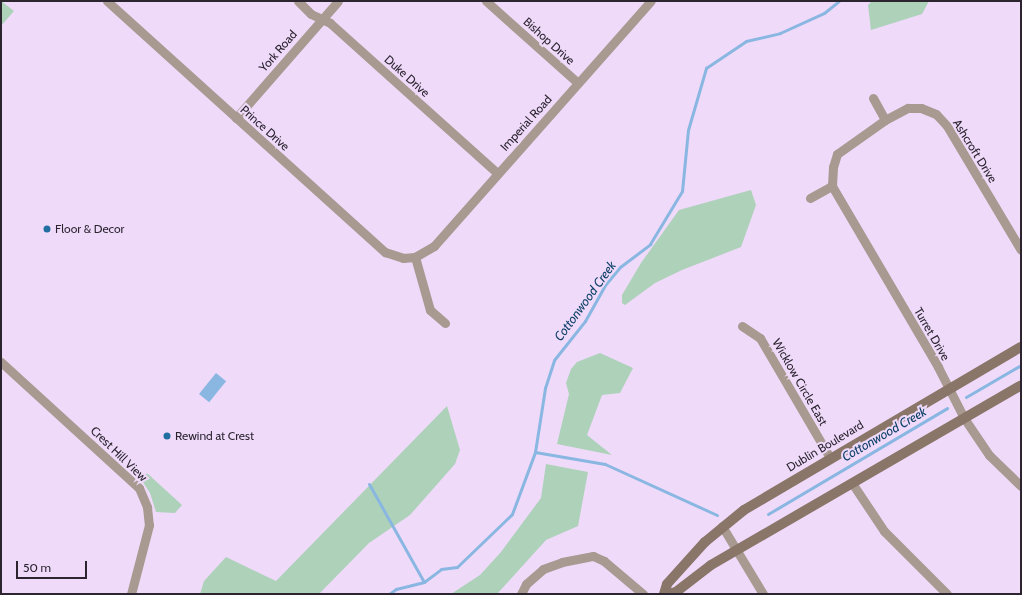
<!DOCTYPE html>
<html>
<head>
<meta charset="utf-8">
<style>
  body { margin:0 }
  #map { position:relative; width:1022px; height:595px; overflow:hidden; background:#efdafa; font-family:Cabin,sans-serif }
  div>[style] { position:absolute }
  [style*='--x'] { left:calc(var(--x)*1px); top:calc(var(--y)*1px); width:calc(var(--w)*1px); rotate:calc(var(--a)*1deg) }
  .green>* { inset:0; background:#add1b9 }
  .water>* { inset:0; background:#8ab7e1; transform-origin:0 0 }
  .stream>* { height:3px; margin:-1.5px; padding:0 1.5px; transform-origin:1.5px; border-radius:1.5px; background:#8ab7e1 }
  .minor>* { height:9px; margin:-4.5px; padding:0 4.5px; transform-origin:4.5px; border-radius:4.5px; background:#a89991 }
  .secondary>* { height:10px; margin:-5px; padding:0 5px; transform-origin:5px; border-radius:5px; background:#8a7569 }
  .dots>* { width:11px; height:11px; translate:-50% -50%; box-sizing:border-box; border:2px solid #efdafa; border-radius:50% }
  span { translate:-50% -50%; white-space:nowrap; text-align:center; line-height:1.15; -webkit-text-stroke:4px #efdafa; paint-order:stroke }
  .street-label { font-size:12px; color:#2c2530 }
  .poi-label { font-size:12px; color:#2c2530 }
  .left { translate:0 -50%; text-align:left }
  .water-label { font-size:13px; color:#0f4169; font-style:italic }
  .frame { position:absolute; inset:0; border:2px solid #2c2530; pointer-events:none }
  .scale { position:absolute; left:16px; top:561px; width:71px; height:18px; box-sizing:border-box; border:2px solid #2c2530; border-top:0; padding-left:5px; font-size:12px; line-height:14px; white-space:nowrap; color:#2c2530; -webkit-text-stroke:3px #efdafa; paint-order:stroke }
</style>
</head>
<body>
<div id="map">
  <div class="green">
    <div style="clip-path:polygon(1px 1px,14px 11px,1px 26px)"></div>
    <div style="clip-path:polygon(872px 1px,929px 1px,922px 14px,871px 30px,868px 5px)"></div>
    <div style="clip-path:polygon(751px 190px,756px 205px,741px 247px,682px 270px,655px 283px,625px 305px,622px 303px,622px 295px,641px 263px,679px 210px)"></div>
    <div style="clip-path:polygon(600px 353px,633px 368px,620px 393px,602px 395px,587px 435px,612px 455px,557px 444px,569px 394px,566px 383px,571px 369px,577px 362px)"></div>
    <div style="clip-path:polygon(447px 406px,460px 450px,455px 464px,410px 515px,369px 543px,319px 594px,200px 594px,204px 581px,226px 557px,276px 581px)"></div>
    <div style="clip-path:polygon(546px 464px,588px 472px,578px 526px,546px 540px,497px 594px,451px 594px,480px 575px,501px 552px,541px 498px)"></div>
    <div style="clip-path:polygon(142px 473px,148px 474px,182px 505px,175px 513px,156px 512px,150px 493px,141px 479px)"></div>
  </div>
  <div class="water">
    <div style="left:216px;top:373px;width:13px;height:27px;rotate:39deg"></div>
  </div>
  <div class="stream">
    <div style="--x:966;--y:397;--w:64;--a:-30.2"></div>
    <div style="--x:535;--y:452;--w:71;--a:9.7"></div>
    <div style="--x:605;--y:464;--w:123;--a:24.5"></div>
    <div style="--x:369;--y:484;--w:112;--a:60.7"></div>
    <div style="--x:768;--y:514;--w:208;--a:-30.6"></div>
    <div style="--x:389;--y:594;--w:9;--a:-36"></div>
    <div style="--x:396;--y:589;--w:29;--a:-14"></div>
    <div style="--x:424;--y:582;--w:21;--a:-37"></div>
    <div style="--x:441;--y:569;--w:16;--a:-7"></div>
    <div style="--x:457;--y:567;--w:76;--a:-43.9"></div>
    <div style="--x:512;--y:514;--w:66;--a:-69.6"></div>
    <div style="--x:535;--y:452;--w:65;--a:-81.1"></div>
    <div style="--x:545;--y:388;--w:29;--a:-72"></div>
    <div style="--x:554;--y:360;--w:50;--a:-51.5"></div>
    <div style="--x:585;--y:321;--w:41;--a:-60.9"></div>
    <div style="--x:605;--y:285;--w:23;--a:-50"></div>
    <div style="--x:620;--y:267;--w:38;--a:-37"></div>
    <div style="--x:650;--y:244;--w:62;--a:-58.9"></div>
    <div style="--x:682;--y:191;--w:61;--a:-84.4"></div>
    <div style="--x:688;--y:130;--w:65;--a:-73.8"></div>
    <div style="--x:706;--y:68;--w:48;--a:-34"></div>
    <div style="--x:746;--y:41;--w:35;--a:-13"></div>
    <div style="--x:780;--y:33;--w:48;--a:-24.4"></div>
    <div style="--x:824;--y:13;--w:19;--a:-39"></div>
  </div>
  <div class="minor">
    <div style="--x:107;--y:1;--w:375;--a:42.1"></div>
    <div style="--x:385;--y:252;--w:19;--a:18"></div>
    <div style="--x:403;--y:258;--w:12;--a:-5"></div>
    <div style="--x:415;--y:257;--w:22;--a:-30"></div>
    <div style="--x:434;--y:246;--w:327;--a:-48.5"></div>
    <div style="--x:298;--y:1;--w:18;--a:45"></div>
    <div style="--x:311;--y:14;--w:21;--a:25"></div>
    <div style="--x:330;--y:23;--w:224;--a:41.9"></div>
    <div style="--x:486;--y:1;--w:123;--a:41.7"></div>
    <div style="--x:873;--y:98;--w:25;--a:61"></div>
    <div style="--x:885;--y:120;--w:26;--a:-28"></div>
    <div style="--x:908;--y:108;--w:13;--a:0"></div>
    <div style="--x:921;--y:108;--w:16;--a:22"></div>
    <div style="--x:936;--y:114;--w:16;--a:47"></div>
    <div style="--x:947;--y:126;--w:144;--a:59.2"></div>
    <div style="--x:236;--y:118;--w:155;--a:-48.9"></div>
    <div style="--x:885;--y:120;--w:59;--a:144.7"></div>
    <div style="--x:837;--y:154;--w:14;--a:107"></div>
    <div style="--x:833;--y:167;--w:19;--a:93"></div>
    <div style="--x:832;--y:186;--w:210;--a:59.6"></div>
    <div style="--x:938;--y:367;--w:57;--a:63"></div>
    <div style="--x:964;--y:418;--w:45;--a:56"></div>
    <div style="--x:989;--y:455;--w:45;--a:44.1"></div>
    <div style="--x:810;--y:198;--w:25;--a:-29"></div>
    <div style="--x:415;--y:257;--w:55;--a:74.2"></div>
    <div style="--x:430;--y:310;--w:20;--a:41"></div>
    <div style="--x:742;--y:326;--w:22;--a:34"></div>
    <div style="--x:760;--y:338;--w:139;--a:59.7"></div>
    <div style="--x:1;--y:362;--w:187;--a:42.4"></div>
    <div style="--x:139;--y:488;--w:21;--a:67"></div>
    <div style="--x:147;--y:507;--w:18;--a:84"></div>
    <div style="--x:149;--y:525;--w:71;--a:104.6"></div>
    <div style="--x:852;--y:483;--w:58;--a:56.3"></div>
    <div style="--x:884;--y:531;--w:89;--a:45"></div>
    <div style="--x:722;--y:526;--w:79;--a:58.9"></div>
    <div style="--x:521;--y:594;--w:11;--a:-63"></div>
    <div style="--x:526;--y:584;--w:23;--a:-41"></div>
    <div style="--x:543;--y:569;--w:20;--a:-20"></div>
    <div style="--x:562;--y:562;--w:32;--a:-11"></div>
    <div style="--x:593;--y:556;--w:12;--a:24"></div>
    <div style="--x:604;--y:561;--w:51;--a:40.2"></div>
  </div>
  <div class="secondary">
    <div style="--x:664;--y:594;--w:10;--a:-73"></div>
    <div style="--x:667;--y:584;--w:57;--a:-47.9"></div>
    <div style="--x:705;--y:542;--w:50;--a:-39.4"></div>
    <div style="--x:744;--y:510;--w:321;--a:-30.5"></div>
    <div style="--x:668;--y:594;--w:8;--a:-14"></div>
    <div style="--x:676;--y:592;--w:44;--a:-37.6"></div>
    <div style="--x:711;--y:565;--w:358;--a:-30.1"></div>
  </div>
  <div class="dots">
    <div style="left:47px;top:229px;background:#216ea0"></div>
    <div style="left:167px;top:436px;background:#216ea0"></div>
  </div>
  <div class="street-label">
    <span style="left:549px;top:41px;rotate:42deg">Bishop Drive</span>
    <span style="left:278px;top:51px;rotate:-49deg">York Road</span>
    <span style="left:407px;top:76px;rotate:42deg">Duke Drive</span>
    <span style="left:526px;top:123px;rotate:-48deg">Imperial Road</span>
    <span style="left:265px;top:128px;rotate:42deg">Prince Drive</span>
    <span style="left:975px;top:151px;rotate:58deg">Ashcroft Drive</span>
    <span style="left:932px;top:334px;rotate:60deg">Turret Drive</span>
    <span style="left:800px;top:382px;rotate:60deg">Wicklow Circle East</span>
    <span style="left:825px;top:446px;rotate:-31deg">Dublin Boulevard</span>
    <span style="left:119px;top:454px;rotate:44deg">Crest Hill View</span>
  </div>
  <div class="poi-label">
    <span class="left" style="left:55px;top:229px">Floor &amp; Decor</span>
    <span class="left" style="left:175px;top:436px">Rewind at Crest</span>
  </div>
  <div class="water-label">
    <span style="left:585px;top:301px;rotate:-54deg">Cottonwood Creek</span>
    <span style="left:884px;top:434px;rotate:-30deg">Cottonwood Creek</span>
  </div>
  <div class="frame"></div>
  <div class="scale">50 m</div>
</div>
</body>
</html>
